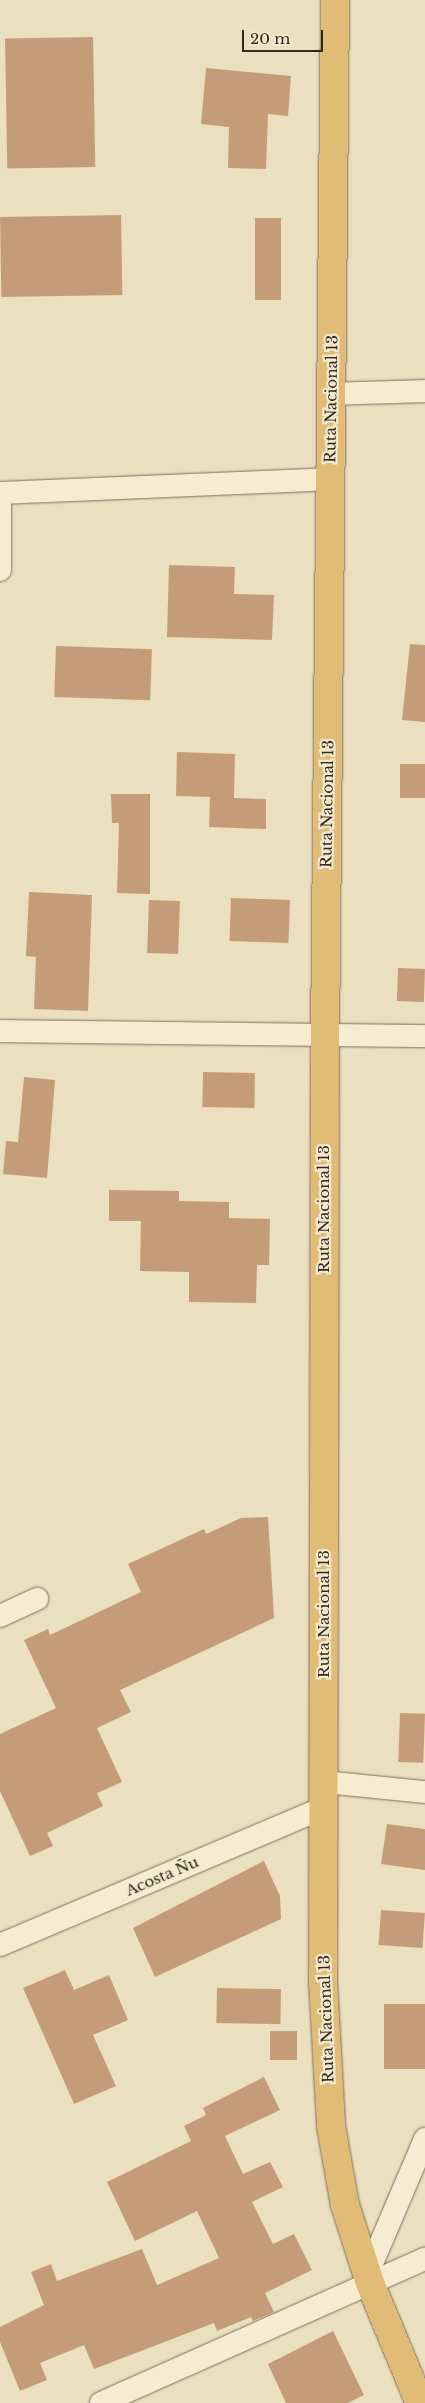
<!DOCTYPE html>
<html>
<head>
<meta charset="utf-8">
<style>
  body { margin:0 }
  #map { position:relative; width:425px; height:2403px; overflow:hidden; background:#eadfbf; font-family:"Libre Baskerville",serif }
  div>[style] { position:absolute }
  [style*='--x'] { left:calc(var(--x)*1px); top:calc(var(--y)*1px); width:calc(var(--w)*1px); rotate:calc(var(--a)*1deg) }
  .building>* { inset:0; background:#c59c78; transform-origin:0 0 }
  .roads { filter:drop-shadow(0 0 1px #817059) drop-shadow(0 0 1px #817059) }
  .minor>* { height:22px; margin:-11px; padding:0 11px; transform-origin:11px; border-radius:11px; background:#f5ecd2 }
  .trunk>* { height:28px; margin:-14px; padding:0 14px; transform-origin:14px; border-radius:14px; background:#e0bc77 }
  span { translate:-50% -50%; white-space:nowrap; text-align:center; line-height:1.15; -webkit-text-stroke:4.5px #f2e9ce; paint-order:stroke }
  .street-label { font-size:15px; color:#32281c }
  .scale { position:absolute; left:242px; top:30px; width:81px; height:22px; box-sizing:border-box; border:2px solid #32281c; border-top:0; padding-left:6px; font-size:15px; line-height:18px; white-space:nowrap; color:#32281c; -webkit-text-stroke:4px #f2e9ce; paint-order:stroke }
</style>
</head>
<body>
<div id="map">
  <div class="building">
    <div style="left:93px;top:37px;width:130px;height:88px;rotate:89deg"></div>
    <div style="clip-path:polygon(206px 68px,291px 76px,288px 116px,268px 114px,266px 169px,228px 168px,229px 127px,201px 124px)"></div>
    <div style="left:121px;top:215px;width:80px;height:121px;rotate:89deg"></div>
    <div style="left:255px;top:218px;width:26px;height:82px"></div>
    <div style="clip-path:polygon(169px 565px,235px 567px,234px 594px,274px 595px,272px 640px,167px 637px)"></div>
    <div style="clip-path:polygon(410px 644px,425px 645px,425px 722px,402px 720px)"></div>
    <div style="left:56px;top:646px;width:96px;height:51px;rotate:2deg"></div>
    <div style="clip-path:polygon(177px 752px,235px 754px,234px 798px,266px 799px,266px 829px,209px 827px,210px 797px,176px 796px)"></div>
    <div style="left:400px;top:764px;width:25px;height:34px"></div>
    <div style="clip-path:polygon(111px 794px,150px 794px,150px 894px,117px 893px,119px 823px,112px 823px)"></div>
    <div style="clip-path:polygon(29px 892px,92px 895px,88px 1011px,34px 1009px,36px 957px,26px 956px)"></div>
    <div style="left:231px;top:898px;width:59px;height:43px;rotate:2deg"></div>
    <div style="left:149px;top:900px;width:31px;height:53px;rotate:2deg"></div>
    <div style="left:398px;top:968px;width:27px;height:33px;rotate:2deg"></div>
    <div style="left:203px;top:1072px;width:52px;height:35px;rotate:1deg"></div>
    <div style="clip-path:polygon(24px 1077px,55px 1080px,47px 1178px,3px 1174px,6px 1141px,18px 1142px)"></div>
    <div style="clip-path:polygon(109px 1190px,179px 1191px,179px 1201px,229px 1202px,229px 1218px,270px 1219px,269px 1265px,257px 1265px,256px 1303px,189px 1302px,189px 1272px,140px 1271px,141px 1221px,109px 1221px)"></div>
    <div style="clip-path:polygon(268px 1517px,274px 1618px,120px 1690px,131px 1712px,97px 1728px,122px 1782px,97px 1793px,103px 1806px,47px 1833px,53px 1846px,30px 1856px,0 1791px,0 1734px,56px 1708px,24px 1640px,48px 1629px,50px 1635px,141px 1592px,128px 1564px,204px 1529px,206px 1534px,241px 1518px)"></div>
    <div style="left:400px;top:1713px;width:25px;height:49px;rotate:2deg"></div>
    <div style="clip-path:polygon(387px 1824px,425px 1829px,425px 1870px,381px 1864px)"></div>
    <div style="clip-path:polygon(264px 1861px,280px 1896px,281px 1919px,155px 1977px,133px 1928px)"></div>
    <div style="left:381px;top:1910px;width:44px;height:35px;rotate:4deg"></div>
    <div style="clip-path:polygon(65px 1970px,74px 1990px,109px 1975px,128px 2020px,93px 2035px,116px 2086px,74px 2104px,23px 1988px)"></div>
    <div style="left:217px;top:1988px;width:64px;height:35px;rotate:1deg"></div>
    <div style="left:425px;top:2004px;width:65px;height:41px;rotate:90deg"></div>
    <div style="left:297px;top:2031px;width:29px;height:27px;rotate:90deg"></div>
    <div style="clip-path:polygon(264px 2077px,280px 2110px,225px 2136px,243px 2174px,270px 2162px,283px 2187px,252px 2202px,273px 2244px,294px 2234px,312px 2270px,265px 2293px,274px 2312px,253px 2321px,251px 2317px,217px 2331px,214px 2323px,94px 2369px,84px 2345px,40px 2363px,47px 2380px,20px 2391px,0 2342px,0 2327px,44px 2305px,31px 2272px,51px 2264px,57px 2281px,142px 2249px,157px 2285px,219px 2258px,197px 2211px,135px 2241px,107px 2182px,191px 2141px,184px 2126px,206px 2115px,203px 2108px)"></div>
    <div style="clip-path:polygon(333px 2331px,364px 2395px,348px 2403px,286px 2403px,268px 2364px)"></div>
  </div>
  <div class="roads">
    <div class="minor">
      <div style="--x:331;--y:394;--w:94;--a:-1.8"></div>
      <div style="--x:0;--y:493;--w:330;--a:-2.4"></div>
      <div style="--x:0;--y:570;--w:77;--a:-90"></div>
      <div style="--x:0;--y:1031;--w:425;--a:0.7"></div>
      <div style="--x:0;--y:1616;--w:41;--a:-24.7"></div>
      <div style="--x:324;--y:1782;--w:101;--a:5.7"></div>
      <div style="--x:0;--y:1945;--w:351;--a:-23"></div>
      <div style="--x:367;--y:2275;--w:148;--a:-66.9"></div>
      <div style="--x:101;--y:2403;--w:355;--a:-24"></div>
    </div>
    <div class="trunk">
      <div style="--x:335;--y:0;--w:1035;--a:90.55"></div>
      <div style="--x:325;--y:1035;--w:946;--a:90.12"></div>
      <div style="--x:323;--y:1981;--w:145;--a:86.8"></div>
      <div style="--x:331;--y:2126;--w:80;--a:80"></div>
      <div style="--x:345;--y:2205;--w:82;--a:72.2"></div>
      <div style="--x:370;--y:2283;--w:130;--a:67.4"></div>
    </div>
  </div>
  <div class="street-label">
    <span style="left:331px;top:399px;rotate:-89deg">Ruta Nacional 13</span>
    <span style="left:327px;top:804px;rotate:-89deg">Ruta Nacional 13</span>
    <span style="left:324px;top:1209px;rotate:-90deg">Ruta Nacional 13</span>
    <span style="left:324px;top:1614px;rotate:-90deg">Ruta Nacional 13</span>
    <span style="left:162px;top:1876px;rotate:-23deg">Acosta Ñu</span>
    <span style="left:326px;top:2019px;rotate:-92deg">Ruta Nacional 13</span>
  </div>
  <div class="scale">20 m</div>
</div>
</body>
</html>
